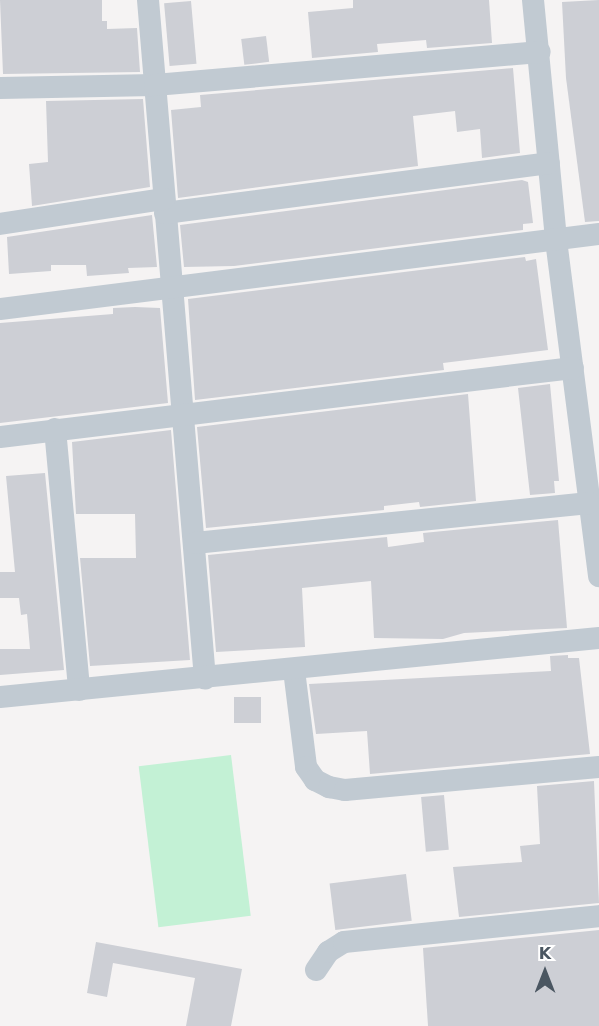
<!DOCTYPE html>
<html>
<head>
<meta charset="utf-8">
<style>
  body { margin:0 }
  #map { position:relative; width:599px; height:1026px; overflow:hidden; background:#f5f3f3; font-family:"DejaVu Sans",sans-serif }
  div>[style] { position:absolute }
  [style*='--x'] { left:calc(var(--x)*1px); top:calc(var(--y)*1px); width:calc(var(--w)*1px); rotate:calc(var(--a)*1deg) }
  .green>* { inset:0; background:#c3f1d5; transform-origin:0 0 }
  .building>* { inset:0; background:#cdcfd5; transform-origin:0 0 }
  .minor>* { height:22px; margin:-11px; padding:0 11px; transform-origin:11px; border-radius:11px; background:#c1cad2 }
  span { translate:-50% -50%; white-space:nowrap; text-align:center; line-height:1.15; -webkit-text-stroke:5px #fff; paint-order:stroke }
  .north { position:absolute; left:515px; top:942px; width:60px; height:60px; -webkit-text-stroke:4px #fff; paint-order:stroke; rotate:0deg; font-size:16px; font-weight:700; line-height:24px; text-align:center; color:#4a5661 }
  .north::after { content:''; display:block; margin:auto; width:21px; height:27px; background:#4a5661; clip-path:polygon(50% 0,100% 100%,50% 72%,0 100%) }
</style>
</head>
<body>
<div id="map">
  <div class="green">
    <div style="left:231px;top:755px;width:162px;height:93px;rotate:83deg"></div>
  </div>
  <div class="building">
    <div style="clip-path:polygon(0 0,102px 0,102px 21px,107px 21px,107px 29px,137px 28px,140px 72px,3px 74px)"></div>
    <div style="clip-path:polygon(353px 0,489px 0,492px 43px,427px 48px,426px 40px,377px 44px,378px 52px,312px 58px,308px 12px,353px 8px)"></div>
    <div style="clip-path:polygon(599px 0,599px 221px,585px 222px,566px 78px,562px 2px)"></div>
    <div style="left:191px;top:1px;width:63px;height:27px;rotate:85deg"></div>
    <div style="left:266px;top:36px;width:26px;height:25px;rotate:83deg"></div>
    <div style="clip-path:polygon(513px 68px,520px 153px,482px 158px,480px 129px,457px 132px,455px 111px,413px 116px,418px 166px,178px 198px,171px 110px,201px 107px,200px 95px)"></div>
    <div style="clip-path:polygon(143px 99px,150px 187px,32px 206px,29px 164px,48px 162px,46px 101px)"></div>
    <div style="clip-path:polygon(522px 180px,528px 182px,533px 223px,523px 224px,523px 230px,234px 266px,184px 267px,180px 225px)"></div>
    <div style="clip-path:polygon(152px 215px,157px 267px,128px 268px,129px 273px,87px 276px,86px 265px,51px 265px,51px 271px,9px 274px,7px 237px)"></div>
    <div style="clip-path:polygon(525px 257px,526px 261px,536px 259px,548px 350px,443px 363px,444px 370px,195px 400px,188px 299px)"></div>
    <div style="clip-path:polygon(135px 307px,160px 308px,168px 403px,0 423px,0 323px,113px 314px,113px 308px)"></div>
    <div style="clip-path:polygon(550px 384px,559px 481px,554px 481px,555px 493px,530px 495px,518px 388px)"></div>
    <div style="clip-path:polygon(468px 394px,476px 501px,420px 507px,419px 502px,384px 506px,384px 510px,206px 528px,197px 427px)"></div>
    <div style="clip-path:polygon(171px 430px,190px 660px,90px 666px,80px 558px,136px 558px,135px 514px,76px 514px,72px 442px)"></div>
    <div style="clip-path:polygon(45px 473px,64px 670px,0 675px,0 649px,30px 649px,27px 614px,21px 615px,19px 598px,0 598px,0 572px,15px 572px,6px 476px)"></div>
    <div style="clip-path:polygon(558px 520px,567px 628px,464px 633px,443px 639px,374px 638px,371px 581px,302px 588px,305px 647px,216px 652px,208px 555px,387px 537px,388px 547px,424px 542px,423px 533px)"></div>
    <div style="clip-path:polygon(568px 655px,568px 658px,579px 658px,590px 754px,370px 774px,367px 731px,316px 734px,309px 684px,551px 671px,550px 656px)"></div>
    <div style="left:234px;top:697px;width:27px;height:26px"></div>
    <div style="clip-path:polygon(594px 781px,599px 903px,459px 917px,453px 867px,522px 862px,520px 846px,540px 844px,537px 786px)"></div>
    <div style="left:444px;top:795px;width:55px;height:23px;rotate:85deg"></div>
    <div style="left:406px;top:874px;width:47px;height:77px;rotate:83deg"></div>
    <div style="clip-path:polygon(599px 930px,599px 1026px,428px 1026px,423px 948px)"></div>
    <div style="clip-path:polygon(96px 942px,242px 969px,231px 1026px,186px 1026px,195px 978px,113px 963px,107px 997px,87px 993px)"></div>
  </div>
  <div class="minor">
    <div style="--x:148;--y:0;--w:681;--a:85.2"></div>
    <div style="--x:533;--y:0;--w:241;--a:84.5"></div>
    <div style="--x:556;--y:240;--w:339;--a:82.7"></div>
    <div style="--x:0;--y:88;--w:155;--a:-1.1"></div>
    <div style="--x:155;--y:85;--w:386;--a:-4.9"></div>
    <div style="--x:165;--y:213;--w:387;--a:-7.4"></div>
    <div style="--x:0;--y:224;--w:166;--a:-8.7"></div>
    <div style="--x:0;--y:309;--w:604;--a:-7.14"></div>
    <div style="--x:55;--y:429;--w:262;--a:84.7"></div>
    <div style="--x:0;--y:437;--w:577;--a:-6.87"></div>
    <div style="--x:195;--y:543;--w:396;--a:-5.8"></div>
    <div style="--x:294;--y:670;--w:98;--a:82.9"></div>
    <div style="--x:306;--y:767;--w:16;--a:55"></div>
    <div style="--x:315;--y:780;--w:16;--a:27"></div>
    <div style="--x:329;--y:787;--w:16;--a:11"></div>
    <div style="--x:345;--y:790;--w:255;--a:-5.2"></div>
    <div style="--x:0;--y:697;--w:602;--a:-5.63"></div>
    <div style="--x:316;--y:970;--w:22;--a:-56"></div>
    <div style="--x:328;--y:952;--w:19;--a:-32"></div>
    <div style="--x:344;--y:942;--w:256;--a:-5.8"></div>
  </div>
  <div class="north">K</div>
</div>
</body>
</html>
